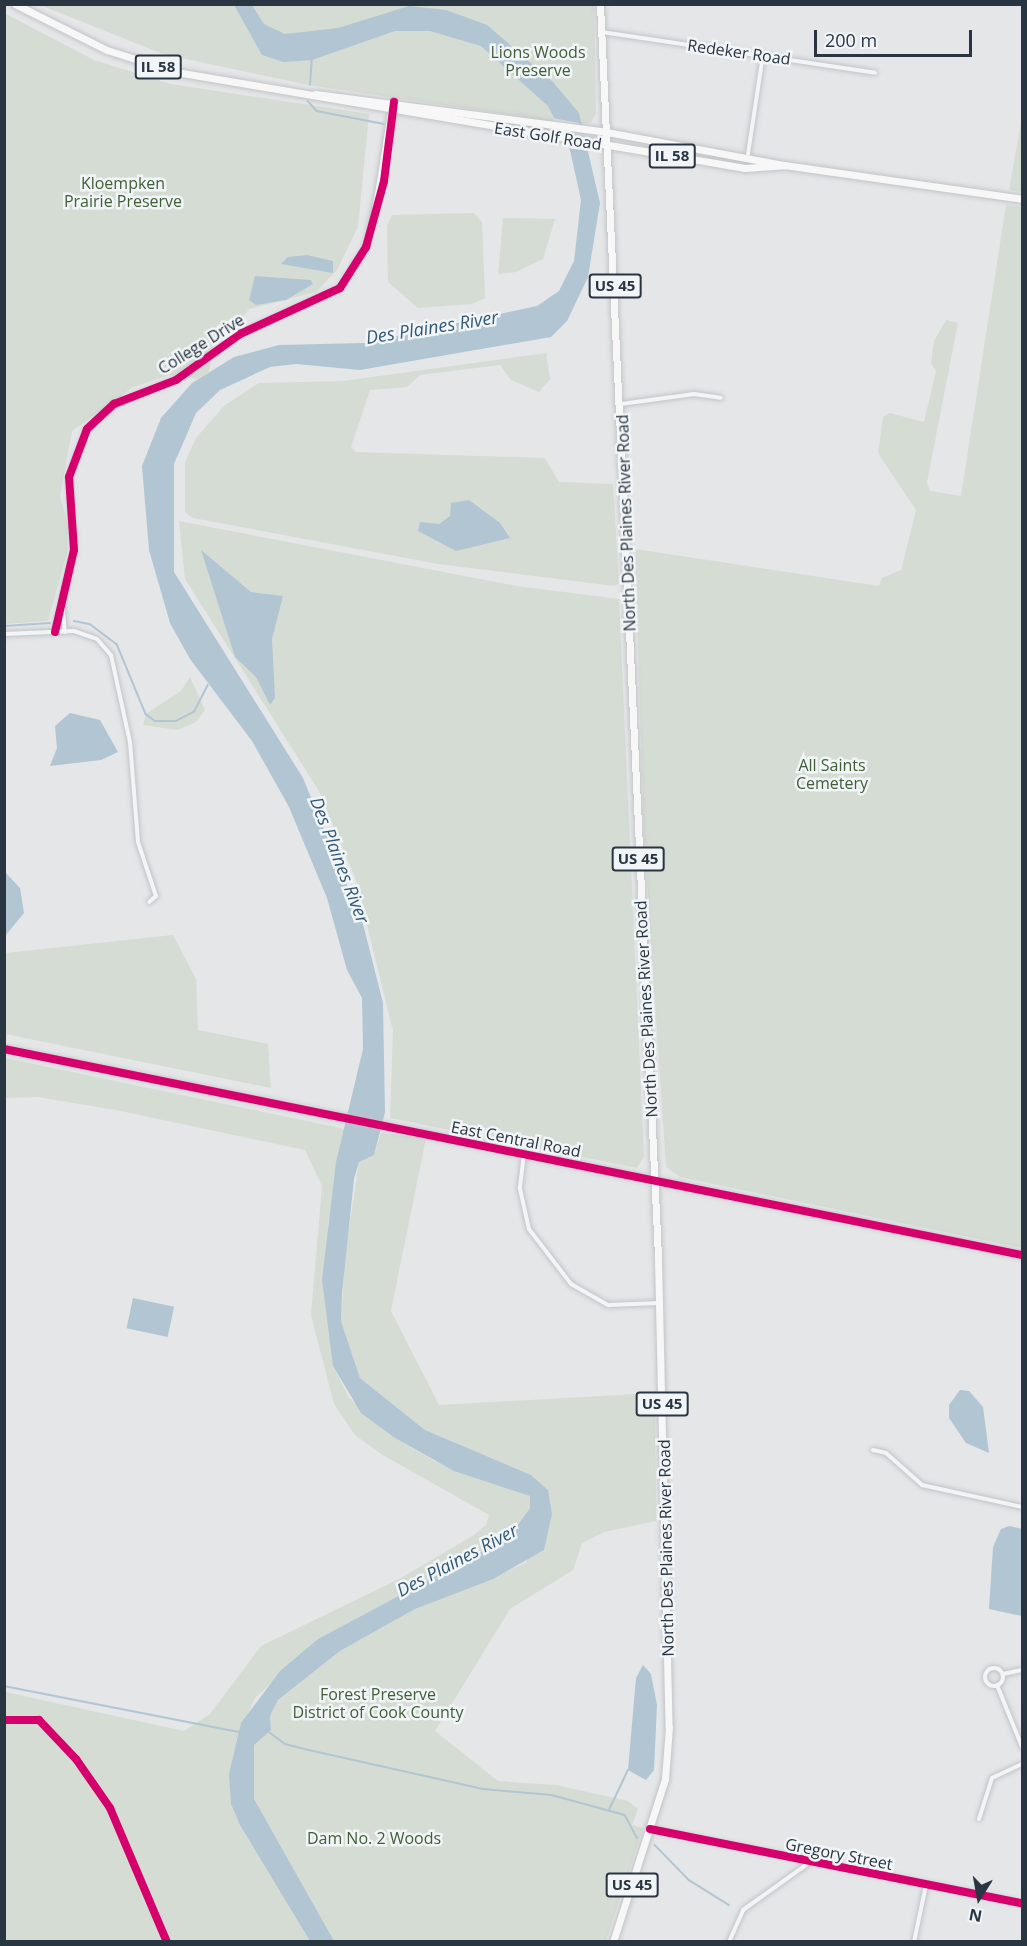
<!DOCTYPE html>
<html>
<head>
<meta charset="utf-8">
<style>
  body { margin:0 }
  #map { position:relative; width:1027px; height:1946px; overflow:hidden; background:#e4e6e8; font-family:"Open Sans",sans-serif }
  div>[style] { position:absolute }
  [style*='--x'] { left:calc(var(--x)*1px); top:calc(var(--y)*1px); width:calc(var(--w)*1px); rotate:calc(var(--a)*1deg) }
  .green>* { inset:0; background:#d5dcd4 }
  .water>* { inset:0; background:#b2c5d3; transform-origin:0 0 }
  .pier>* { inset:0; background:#e4e6e8 }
  .stream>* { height:1.5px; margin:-0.75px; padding:0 0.75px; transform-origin:0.75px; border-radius:0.75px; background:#b2c5d3 }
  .roads { filter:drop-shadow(0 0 2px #c2c4c6) drop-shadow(0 0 2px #c2c4c6) }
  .street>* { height:4px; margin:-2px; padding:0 2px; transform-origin:2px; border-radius:2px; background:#f3f4f5 }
  .street>.ring { margin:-2px; padding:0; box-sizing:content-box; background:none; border:4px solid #f3f4f5; border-radius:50% }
  .secondary>* { height:6px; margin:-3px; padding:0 3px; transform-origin:3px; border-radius:3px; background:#f7f7f7 }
  .primary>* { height:7px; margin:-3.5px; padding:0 3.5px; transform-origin:3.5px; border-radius:3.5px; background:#f7f7f7 }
  .cycleway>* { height:8px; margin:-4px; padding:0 4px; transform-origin:4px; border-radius:4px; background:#d6006c }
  span { translate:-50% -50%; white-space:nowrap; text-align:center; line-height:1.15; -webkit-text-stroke:5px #f1f5f7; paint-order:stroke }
  .shield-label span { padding:2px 4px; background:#f1f5f7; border:2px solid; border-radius:4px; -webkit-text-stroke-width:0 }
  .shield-label { font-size:15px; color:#2a3542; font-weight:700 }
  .park-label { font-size:16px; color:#425e37 }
  .street-label { font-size:16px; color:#2a3542 }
  .water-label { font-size:18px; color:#335876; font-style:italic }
  .frame { position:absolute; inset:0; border:6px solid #2a3542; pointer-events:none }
  .north { position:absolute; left:949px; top:1868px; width:60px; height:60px; -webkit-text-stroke:4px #f1f5f7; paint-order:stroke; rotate:191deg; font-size:16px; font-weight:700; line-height:24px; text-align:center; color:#2a3542 }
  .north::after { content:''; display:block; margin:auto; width:21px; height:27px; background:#2a3542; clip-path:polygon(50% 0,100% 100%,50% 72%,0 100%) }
  .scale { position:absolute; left:814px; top:30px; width:158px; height:27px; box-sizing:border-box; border:3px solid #2a3542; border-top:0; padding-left:8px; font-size:18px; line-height:21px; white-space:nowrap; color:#2a3542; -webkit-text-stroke:4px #f1f5f7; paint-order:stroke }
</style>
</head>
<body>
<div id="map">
  <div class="green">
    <div style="clip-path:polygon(40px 5px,594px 5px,596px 113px,591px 122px,580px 125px,308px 85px,163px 54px)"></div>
    <div style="clip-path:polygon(4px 13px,94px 60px,171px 84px,369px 114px,358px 227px,337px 270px,316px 292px,249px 309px,243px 317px,217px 325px,209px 372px,198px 379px,169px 375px,133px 387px,72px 431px,60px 496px,68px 525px,67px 553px,48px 621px,5px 624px)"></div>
    <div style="clip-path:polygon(1022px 117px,1022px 192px,1009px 190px)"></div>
    <div style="clip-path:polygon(1006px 205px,1022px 207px,1022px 1248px,680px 1177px,666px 1167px,644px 836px,635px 549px,879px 586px,882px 578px,901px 570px,916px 510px,878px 453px,883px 417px,890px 413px,924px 422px,936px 371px,931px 363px,934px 341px,946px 320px,958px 323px,927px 482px,930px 491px,961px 496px)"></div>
    <div style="clip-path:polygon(474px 213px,482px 222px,485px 298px,472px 304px,418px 308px,388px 282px,387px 226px,392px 215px)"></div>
    <div style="clip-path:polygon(503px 218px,555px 219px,543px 259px,516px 272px,498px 274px)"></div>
    <div style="clip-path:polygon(546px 353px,550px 379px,539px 392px,511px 380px,500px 365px,420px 375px,407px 387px,370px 390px,351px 447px,356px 452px,545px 458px,559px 482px,613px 484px,619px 584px,614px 586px,438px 564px,193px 518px,185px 512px,185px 462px,196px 438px,225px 405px,259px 383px,343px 381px)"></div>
    <div style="clip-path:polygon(179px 521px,517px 586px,619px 599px,644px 1157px,637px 1168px,390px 1118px,393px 1031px,356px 880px,319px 791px,185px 579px)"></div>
    <div style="clip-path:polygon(190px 677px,205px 710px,196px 722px,177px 730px,143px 725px,146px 714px,181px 691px)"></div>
    <div style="clip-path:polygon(173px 935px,196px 979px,198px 1030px,268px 1044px,271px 1088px,5px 1034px,5px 953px)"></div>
    <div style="clip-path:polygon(5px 1058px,345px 1129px,328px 1224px,333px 1366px,349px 1398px,395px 1438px,434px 1461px,530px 1496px,530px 1508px,509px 1537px,318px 1639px,255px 1698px,236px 1741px,271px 1730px,270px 1716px,278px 1700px,340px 1651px,415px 1609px,526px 1563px,548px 1490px,531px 1475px,425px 1430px,360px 1378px,341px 1321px,345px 1255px,359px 1162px,374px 1155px,381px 1133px,426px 1138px,391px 1311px,439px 1405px,655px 1393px,656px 1521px,604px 1532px,582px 1543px,573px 1570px,510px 1609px,435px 1731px,498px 1781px,556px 1785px,628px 1801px,638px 1809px,632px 1825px,643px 1828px,606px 1941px,5px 1941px,5px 1692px,184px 1731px,210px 1714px,261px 1646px,401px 1578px,474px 1535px,486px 1525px,489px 1515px,381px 1454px,355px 1435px,334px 1404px,311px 1315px,322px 1186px,305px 1150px,116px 1110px,38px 1097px,5px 1098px)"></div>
  </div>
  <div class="water">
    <div style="clip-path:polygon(234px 5px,252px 5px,264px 24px,285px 34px,338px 28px,409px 6px,446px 10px,487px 25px,553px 82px,579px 113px,600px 203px,588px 277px,567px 321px,551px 337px,360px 370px,296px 364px,270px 367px,220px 390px,196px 413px,174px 464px,174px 572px,303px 778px,363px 924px,383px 1003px,385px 1112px,374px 1155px,359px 1162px,354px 1179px,342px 1293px,341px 1321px,360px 1378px,425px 1430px,531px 1475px,548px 1490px,552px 1514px,544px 1550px,493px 1579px,415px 1609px,340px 1651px,278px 1700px,270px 1716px,271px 1730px,254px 1745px,254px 1799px,334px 1941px,310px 1941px,240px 1825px,231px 1804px,229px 1774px,241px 1723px,280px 1671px,318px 1639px,509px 1537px,530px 1508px,530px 1496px,454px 1471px,395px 1438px,361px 1413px,333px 1366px,322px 1280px,336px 1162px,363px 1049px,362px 998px,347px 970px,327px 898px,289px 807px,252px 741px,190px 659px,170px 623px,149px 550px,142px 466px,161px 418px,192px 383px,234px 357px,279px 345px,365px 343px,537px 306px,559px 291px,574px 261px,581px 200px,570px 150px,548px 106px,481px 46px,430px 31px,395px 31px,312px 60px,283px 62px,262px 55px)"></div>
    <div style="clip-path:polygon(307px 255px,333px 261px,333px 273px,281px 264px,288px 257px)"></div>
    <div style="clip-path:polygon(255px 276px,311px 280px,313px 284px,286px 300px,256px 305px,249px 300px)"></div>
    <div style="clip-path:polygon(469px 500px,500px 523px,510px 538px,456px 551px,418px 531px,420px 522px,439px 524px,450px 516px,451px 503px)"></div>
    <div style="clip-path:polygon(201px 550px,251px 592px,283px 596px,272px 639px,275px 698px,270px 705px,256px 677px,235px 657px)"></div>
    <div style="clip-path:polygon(70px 713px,100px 720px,118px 752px,101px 760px,50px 766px,57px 748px,55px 726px)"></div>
    <div style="clip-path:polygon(5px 872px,20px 888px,24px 913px,5px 936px)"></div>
    <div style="left:133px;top:1298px;width:42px;height:31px;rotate:12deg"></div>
    <div style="clip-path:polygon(960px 1390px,969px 1391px,983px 1407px,989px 1453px,966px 1443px,949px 1418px,949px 1405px)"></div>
    <div style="clip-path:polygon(1009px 1526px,1022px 1529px,1022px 1616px,989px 1609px,993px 1547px,1001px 1529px)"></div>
    <div style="clip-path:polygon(643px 1665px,651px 1674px,657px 1705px,654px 1770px,646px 1780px,628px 1770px,636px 1678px)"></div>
  </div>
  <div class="pier">
    <div style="clip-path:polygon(552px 118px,579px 123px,590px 151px,566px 148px)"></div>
  </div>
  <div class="stream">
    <div style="--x:310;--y:85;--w:26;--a:-86"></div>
    <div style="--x:308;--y:101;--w:13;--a:48"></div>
    <div style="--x:317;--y:111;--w:68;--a:11"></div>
    <div style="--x:74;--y:621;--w:16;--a:11"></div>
    <div style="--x:90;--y:624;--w:34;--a:37"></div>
    <div style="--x:117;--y:644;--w:76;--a:67.5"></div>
    <div style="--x:146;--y:714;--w:11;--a:38"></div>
    <div style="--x:155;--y:721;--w:21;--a:0"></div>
    <div style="--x:176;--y:721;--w:20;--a:-27"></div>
    <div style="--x:194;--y:712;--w:30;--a:-63"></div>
    <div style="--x:4;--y:626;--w:46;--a:-3.7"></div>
    <div style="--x:4;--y:1686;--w:239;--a:11.1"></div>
    <div style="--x:268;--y:1731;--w:21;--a:37"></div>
    <div style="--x:285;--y:1744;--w:25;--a:14"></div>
    <div style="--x:309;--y:1750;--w:178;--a:12.6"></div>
    <div style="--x:483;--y:1789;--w:69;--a:5"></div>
    <div style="--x:552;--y:1795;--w:76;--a:15.3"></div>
    <div style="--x:625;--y:1815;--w:26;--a:62"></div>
    <div style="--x:609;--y:1810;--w:44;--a:-64.6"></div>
    <div style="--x:655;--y:1845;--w:49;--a:45.8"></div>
    <div style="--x:689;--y:1880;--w:47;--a:32"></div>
  </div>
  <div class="roads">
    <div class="street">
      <div style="--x:602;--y:32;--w:276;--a:8.5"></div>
      <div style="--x:748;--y:154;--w:100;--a:-81.4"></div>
      <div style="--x:377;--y:194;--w:88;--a:-80.9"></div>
      <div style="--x:621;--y:404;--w:74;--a:-7.8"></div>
      <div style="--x:694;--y:394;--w:27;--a:8"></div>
      <div style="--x:62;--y:600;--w:32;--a:85"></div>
      <div style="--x:55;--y:632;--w:84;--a:-77"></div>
      <div style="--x:74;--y:550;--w:73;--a:-93.9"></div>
      <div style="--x:69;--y:477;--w:51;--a:-69.4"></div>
      <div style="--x:87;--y:429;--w:37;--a:-43"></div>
      <div style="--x:114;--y:404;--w:66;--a:-21.2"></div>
      <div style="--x:176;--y:380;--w:79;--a:-35.7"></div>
      <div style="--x:240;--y:334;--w:110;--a:-24.7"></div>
      <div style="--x:340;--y:288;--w:49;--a:-57.6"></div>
      <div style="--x:366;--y:247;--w:142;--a:-78.2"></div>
      <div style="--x:4;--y:634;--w:70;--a:-2.5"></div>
      <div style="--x:74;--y:631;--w:24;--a:19"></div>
      <div style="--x:97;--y:639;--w:21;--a:49"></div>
      <div style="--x:111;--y:655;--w:89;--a:77.7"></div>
      <div style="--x:130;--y:742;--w:100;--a:85.4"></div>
      <div style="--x:138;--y:842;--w:57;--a:71.6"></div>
      <div style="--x:156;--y:896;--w:9;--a:139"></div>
      <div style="--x:524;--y:1154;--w:35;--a:97"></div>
      <div style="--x:520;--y:1189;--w:41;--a:77.3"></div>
      <div style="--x:529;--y:1229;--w:69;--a:52.6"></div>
      <div style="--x:571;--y:1284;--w:43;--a:29.6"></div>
      <div style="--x:608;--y:1305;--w:51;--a:-2.2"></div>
      <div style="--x:873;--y:1450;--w:13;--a:13"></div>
      <div style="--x:886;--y:1453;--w:48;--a:41.6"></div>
      <div style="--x:922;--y:1485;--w:102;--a:12.4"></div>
      <div class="ring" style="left:985px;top:1668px;width:14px;height:14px"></div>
      <div style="--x:1003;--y:1674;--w:19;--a:-12"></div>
      <div style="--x:997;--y:1685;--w:67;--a:68"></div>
      <div style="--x:979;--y:1819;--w:43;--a:-72.4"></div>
      <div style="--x:992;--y:1778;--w:33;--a:-25"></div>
      <div style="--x:650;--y:1829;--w:379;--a:11.3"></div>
      <div style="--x:729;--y:1942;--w:35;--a:-66"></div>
      <div style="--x:743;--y:1910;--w:81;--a:-35.5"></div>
      <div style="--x:914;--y:1942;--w:58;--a:-78.1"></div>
    </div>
    <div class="secondary">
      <div style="--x:4;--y:1049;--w:1039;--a:11.44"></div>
    </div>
    <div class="primary">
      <div style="--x:15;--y:4;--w:103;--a:26.6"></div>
      <div style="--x:107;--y:50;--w:72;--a:17.7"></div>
      <div style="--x:176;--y:72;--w:577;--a:9.58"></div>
      <div style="--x:745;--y:168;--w:39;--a:-4"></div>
      <div style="--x:600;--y:4;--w:1256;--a:87.35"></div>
      <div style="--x:658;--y:1259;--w:468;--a:88.7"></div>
      <div style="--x:669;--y:1727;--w:52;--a:94.4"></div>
      <div style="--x:665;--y:1779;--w:171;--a:107.7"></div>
      <div style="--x:315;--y:94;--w:294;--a:7.4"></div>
      <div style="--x:607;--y:132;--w:180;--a:10.6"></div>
      <div style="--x:784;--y:165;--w:240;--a:8.1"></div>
    </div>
  </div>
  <div class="cycleway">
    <div style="--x:55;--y:632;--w:84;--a:-77"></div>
    <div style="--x:74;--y:550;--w:73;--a:-93.9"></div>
    <div style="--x:69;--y:477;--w:51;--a:-69.4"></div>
    <div style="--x:87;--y:429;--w:37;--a:-43"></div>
    <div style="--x:114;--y:404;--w:66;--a:-21.2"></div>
    <div style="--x:176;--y:380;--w:79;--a:-35.7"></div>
    <div style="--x:240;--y:334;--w:110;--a:-24.7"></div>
    <div style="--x:340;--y:288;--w:49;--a:-57.6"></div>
    <div style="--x:366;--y:247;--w:68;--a:-74.7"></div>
    <div style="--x:384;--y:181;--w:80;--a:-82.8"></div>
    <div style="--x:4;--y:1049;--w:1039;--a:11.44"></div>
    <div style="--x:4;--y:1720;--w:35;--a:0"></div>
    <div style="--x:39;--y:1720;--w:54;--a:46.5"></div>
    <div style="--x:76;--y:1759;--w:60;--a:55.2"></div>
    <div style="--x:110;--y:1808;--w:146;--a:67"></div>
    <div style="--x:650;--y:1829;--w:379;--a:11.3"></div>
  </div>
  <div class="shield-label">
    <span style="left:158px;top:67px">IL 58</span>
    <span style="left:672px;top:156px">IL 58</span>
    <span style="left:615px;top:286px">US 45</span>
    <span style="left:638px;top:859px">US 45</span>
    <span style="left:662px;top:1404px">US 45</span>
    <span style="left:632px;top:1885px">US 45</span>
  </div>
  <div class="park-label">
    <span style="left:538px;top:61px">Lions Woods<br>Preserve</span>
    <span style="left:123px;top:192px">Kloempken<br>Prairie Preserve</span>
    <span style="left:832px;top:774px">All Saints<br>Cemetery</span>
    <span style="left:378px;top:1703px">Forest Preserve<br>District of Cook County</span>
    <span style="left:374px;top:1838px">Dam No. 2 Woods</span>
  </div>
  <div class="street-label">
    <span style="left:739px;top:52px;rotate:8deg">Redeker Road</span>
    <span style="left:548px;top:136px;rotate:9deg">East Golf Road</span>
    <span style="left:201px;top:344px;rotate:-32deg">College Drive</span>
    <span style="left:626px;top:523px;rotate:-92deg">North Des Plaines River Road</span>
    <span style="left:646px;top:1009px;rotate:-93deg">North Des Plaines River Road</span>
    <span style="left:516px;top:1139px;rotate:11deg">East Central Road</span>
    <span style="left:666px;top:1548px;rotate:-91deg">North Des Plaines River Road</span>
    <span style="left:839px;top:1854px;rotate:11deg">Gregory Street</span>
  </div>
  <div class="water-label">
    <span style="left:432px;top:327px;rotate:-9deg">Des Plaines River</span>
    <span style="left:340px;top:860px;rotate:69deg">Des Plaines River</span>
    <span style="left:457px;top:1560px;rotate:-28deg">Des Plaines River</span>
  </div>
  <div class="frame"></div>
  <div class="north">N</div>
  <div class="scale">200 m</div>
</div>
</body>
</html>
